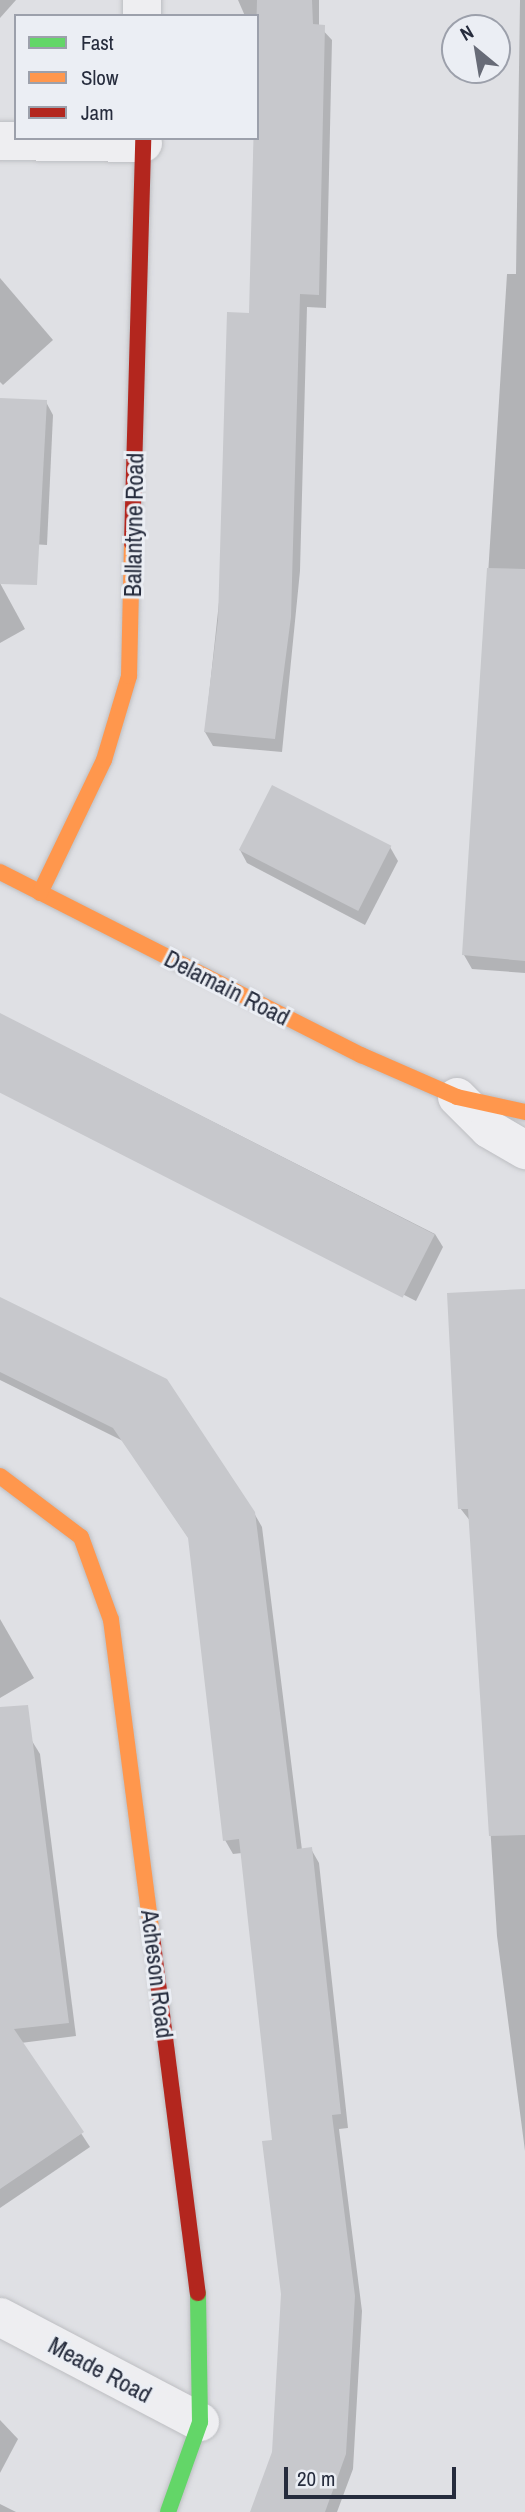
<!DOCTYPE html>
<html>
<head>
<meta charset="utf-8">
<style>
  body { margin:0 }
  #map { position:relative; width:525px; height:2512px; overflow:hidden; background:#dfe0e4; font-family:"Archivo Narrow",sans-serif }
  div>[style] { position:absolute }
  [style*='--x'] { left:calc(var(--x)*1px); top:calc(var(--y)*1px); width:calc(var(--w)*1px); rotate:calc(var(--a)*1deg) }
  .shadow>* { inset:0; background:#0003 }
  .building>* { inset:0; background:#c7c8cc; transform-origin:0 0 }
  .roads { filter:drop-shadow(0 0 2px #bdbec2) drop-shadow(0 0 2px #bdbec2) }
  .street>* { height:38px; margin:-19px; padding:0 19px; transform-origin:19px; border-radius:19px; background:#eeeef1 }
  .fast>* { height:16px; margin:-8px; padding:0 8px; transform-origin:8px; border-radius:8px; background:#63d668 }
  .slow>* { height:16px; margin:-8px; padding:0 8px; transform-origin:8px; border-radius:8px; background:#ff974d }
  .jam>* { height:16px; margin:-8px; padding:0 8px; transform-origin:8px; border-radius:8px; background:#b3261e }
  span { translate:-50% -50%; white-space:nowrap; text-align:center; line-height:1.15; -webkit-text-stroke:6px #ebeef4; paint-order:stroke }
  .street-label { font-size:24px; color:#262c3d }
  .legend { position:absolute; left:14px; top:14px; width:245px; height:126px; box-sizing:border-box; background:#ebeef4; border:2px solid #9ca0ab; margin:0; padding:9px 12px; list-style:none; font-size:21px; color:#262c3d }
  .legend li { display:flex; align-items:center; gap:14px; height:35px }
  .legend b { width:35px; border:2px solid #9ca0ab }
  .north { position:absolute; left:441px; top:14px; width:70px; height:70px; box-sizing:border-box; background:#ebeef4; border:2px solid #9ca0ab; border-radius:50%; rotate:330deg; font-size:19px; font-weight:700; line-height:28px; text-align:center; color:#262c3d }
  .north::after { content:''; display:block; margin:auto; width:24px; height:32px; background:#676b77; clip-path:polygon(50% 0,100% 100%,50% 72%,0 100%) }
  .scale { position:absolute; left:284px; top:2467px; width:172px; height:32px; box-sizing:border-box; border:4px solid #262c3d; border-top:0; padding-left:9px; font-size:21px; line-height:24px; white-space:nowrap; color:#262c3d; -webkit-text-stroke:5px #ebeef4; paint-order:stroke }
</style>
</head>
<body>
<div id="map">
  <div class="shadow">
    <div style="clip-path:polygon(0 0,16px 0,0 18px)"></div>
    <div style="clip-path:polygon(238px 0,319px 0,319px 26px,332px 40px,326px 308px,307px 307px,300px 571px,282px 752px,213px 746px,205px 732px,250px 315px,257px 16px,245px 16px)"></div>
    <div style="clip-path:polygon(520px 0,525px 0,525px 973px,472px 969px,464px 955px,507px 274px,516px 274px)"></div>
    <div style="clip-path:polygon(0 278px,53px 340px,3px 385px,0 382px)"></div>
    <div style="clip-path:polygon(0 400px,46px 402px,53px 415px,47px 545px,0 542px)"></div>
    <div style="clip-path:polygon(0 583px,25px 629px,0 643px)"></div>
    <div style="clip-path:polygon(390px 847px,398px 861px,365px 925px,247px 863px,240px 850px)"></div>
    <div style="clip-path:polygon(0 1014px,435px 1234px,443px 1247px,416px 1301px,0 1090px)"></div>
    <div style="clip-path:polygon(525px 1290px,525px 2151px,497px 1936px,471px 1522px,460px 1508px)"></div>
    <div style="clip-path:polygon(0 1298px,254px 1513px,262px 1527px,302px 1850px,311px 1849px,319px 1863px,348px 2128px,339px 2129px,362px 2311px,353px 2469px,337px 2512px,252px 2512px,274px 2453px,283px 2294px,274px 2142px,242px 1853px,233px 1854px,225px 1840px,190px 1540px,123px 1441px,0 1380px)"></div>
    <div style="clip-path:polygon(0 1619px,34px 1678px,0 1698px)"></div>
    <div style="clip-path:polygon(32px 1741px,40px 1754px,76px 2036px,5px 2045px,0 1745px)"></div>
    <div style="clip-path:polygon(43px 2075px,90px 2147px,0 2208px,0 2146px)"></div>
    <div style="clip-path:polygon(0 2420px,18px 2439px,0 2473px)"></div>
    <div style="clip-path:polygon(0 2504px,16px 2512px,0 2512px)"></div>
  </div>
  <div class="building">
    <div style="clip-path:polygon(257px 0,312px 0,313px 24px,325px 25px,319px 295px,300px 294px,291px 617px,275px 739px,204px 732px,218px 620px,227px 312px,249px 313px)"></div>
    <div style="clip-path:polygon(0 398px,47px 400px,37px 585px,0 584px)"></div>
    <div style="clip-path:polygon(487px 568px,525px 569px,525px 961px,462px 955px)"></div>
    <div style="left:272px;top:785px;width:134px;height:73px;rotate:27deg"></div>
    <div style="left:0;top:1013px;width:488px;height:71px;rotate:27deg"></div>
    <div style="clip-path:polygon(525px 1289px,525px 1835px,489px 1836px,468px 1509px,458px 1509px,447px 1293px)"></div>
    <div style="clip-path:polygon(0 1297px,167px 1379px,255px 1512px,297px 1849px,312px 1847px,341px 2114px,332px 2115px,355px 2296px,346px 2454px,325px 2512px,250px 2512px,272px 2452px,277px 2364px,281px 2294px,262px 2141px,272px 2140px,239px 1839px,223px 1841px,188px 1538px,113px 1428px,0 1372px)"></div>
    <div style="clip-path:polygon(28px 1705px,69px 2023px,14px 2029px,84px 2132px,0 2189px,0 1707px)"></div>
  </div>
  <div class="roads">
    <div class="street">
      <div style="--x:142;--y:0;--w:16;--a:90"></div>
      <div style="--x:0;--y:141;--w:143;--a:0.8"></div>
      <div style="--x:457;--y:1097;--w:45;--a:45"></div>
      <div style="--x:489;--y:1129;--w:42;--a:30.3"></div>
      <div style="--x:0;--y:2317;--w:226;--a:27.7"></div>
    </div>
    <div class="fast">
      <div style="--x:168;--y:2512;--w:96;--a:-70.4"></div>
      <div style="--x:200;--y:2422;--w:129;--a:-90.9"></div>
    </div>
    <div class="slow">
      <div style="--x:0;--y:872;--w:405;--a:26.9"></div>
      <div style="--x:361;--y:1055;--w:105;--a:23.6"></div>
      <div style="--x:457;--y:1097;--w:70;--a:12.4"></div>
      <div style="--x:40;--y:893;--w:148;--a:-64.3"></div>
      <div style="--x:104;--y:760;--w:88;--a:-73.4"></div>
      <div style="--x:129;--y:676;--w:133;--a:-88.7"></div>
      <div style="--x:0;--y:1476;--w:101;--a:37"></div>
      <div style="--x:81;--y:1537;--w:88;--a:70.1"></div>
      <div style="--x:111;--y:1620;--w:319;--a:82.6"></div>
    </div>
    <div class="jam">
      <div style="--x:132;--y:543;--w:405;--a:-88.4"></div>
      <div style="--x:152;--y:1936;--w:360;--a:82.7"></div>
    </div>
  </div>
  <div class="street-label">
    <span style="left:134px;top:525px;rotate:-89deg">Ballantyne Road</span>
    <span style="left:227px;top:988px;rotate:27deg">Delamain Road</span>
    <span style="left:157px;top:1974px;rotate:83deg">Acheson Road</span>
    <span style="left:100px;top:2370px;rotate:28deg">Meade Road</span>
  </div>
  <ul class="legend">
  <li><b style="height:9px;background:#63d668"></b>Fast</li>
  <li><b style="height:9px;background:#ff974d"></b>Slow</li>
  <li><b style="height:9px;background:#b3261e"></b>Jam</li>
  </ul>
  <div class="north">N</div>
  <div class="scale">20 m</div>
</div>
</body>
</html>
